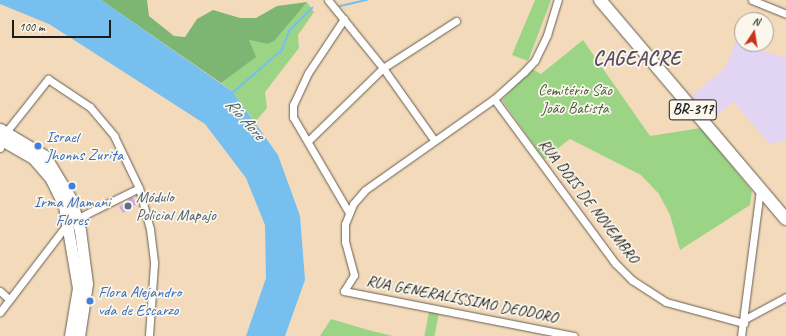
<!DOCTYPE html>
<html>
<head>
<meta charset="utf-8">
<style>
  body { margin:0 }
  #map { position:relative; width:786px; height:336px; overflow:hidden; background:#f3daba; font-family:Caveat,sans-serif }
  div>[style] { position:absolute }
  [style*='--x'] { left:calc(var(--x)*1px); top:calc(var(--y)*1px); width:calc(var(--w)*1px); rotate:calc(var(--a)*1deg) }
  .built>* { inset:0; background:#e2d4f3 }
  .green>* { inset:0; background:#9cd486; transform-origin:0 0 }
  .forest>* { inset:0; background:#7db673 }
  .water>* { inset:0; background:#77bfef }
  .stream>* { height:2px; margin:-1px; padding:0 1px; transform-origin:1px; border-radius:1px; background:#77bfef }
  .building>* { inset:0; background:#cfa8e4 }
  .roads { filter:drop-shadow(0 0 1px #675e53) drop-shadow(0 0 1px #675e53) }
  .street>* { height:7px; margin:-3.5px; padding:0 3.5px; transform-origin:3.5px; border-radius:3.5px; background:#fff }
  .primary>* { height:11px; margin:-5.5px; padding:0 5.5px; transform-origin:5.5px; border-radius:5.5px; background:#fff }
  .highway>* { height:12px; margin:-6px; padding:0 6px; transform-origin:6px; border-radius:6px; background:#fff }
  .dots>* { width:11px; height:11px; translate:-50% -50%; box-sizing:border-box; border:2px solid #fbf7ec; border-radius:50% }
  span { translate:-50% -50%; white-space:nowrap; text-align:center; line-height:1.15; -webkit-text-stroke:3.5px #fbf7ec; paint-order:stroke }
  .shield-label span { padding:1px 3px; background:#fbf7ec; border:1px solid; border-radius:3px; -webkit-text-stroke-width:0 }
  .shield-label { font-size:15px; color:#1c1c1c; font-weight:700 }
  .park-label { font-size:16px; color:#495c41 }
  .shop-label { font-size:16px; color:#366cbe }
  .left { translate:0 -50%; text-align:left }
  .service-label { font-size:16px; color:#4e5e75 }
  .street-label { font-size:16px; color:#1c1c1c }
  .water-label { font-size:17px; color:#405d70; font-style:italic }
  .district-label { font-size:20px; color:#5b4d62; font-weight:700; letter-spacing:1px }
  .north { position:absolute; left:734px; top:12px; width:40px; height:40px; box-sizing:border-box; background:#fbf7ec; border:1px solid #a29f99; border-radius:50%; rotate:12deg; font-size:11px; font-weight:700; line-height:16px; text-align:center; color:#1c1c1c }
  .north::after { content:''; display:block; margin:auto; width:14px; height:18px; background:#c8321e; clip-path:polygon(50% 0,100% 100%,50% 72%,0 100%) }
  .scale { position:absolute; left:12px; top:20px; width:99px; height:18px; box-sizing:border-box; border:2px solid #1c1c1c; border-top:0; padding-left:5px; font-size:12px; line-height:14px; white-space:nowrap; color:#1c1c1c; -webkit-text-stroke:3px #fbf7ec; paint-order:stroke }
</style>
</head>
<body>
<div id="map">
  <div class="built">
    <div style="clip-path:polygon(737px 39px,742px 44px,782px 57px,786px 54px,786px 140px,770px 144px,733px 102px,712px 119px,692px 96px,725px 68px)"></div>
  </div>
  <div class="green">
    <div style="clip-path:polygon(535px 0,551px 0,528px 61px,512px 55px)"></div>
    <div style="clip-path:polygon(307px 2px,314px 12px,298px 35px,299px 48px,265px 92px,267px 108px,255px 122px,233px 92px,221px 83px,255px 57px,249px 40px,267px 44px)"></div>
    <div style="clip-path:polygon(583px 40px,650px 136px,701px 128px,752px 191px,750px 205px,680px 250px,670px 215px,659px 194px,641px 175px,570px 139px,544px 159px,502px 100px,532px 69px,541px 74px)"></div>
    <div style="left:429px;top:312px;width:10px;height:25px;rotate:11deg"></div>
    <div style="clip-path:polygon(331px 319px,372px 331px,393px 336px,320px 336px)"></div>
  </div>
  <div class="forest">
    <div style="clip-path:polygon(101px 0,147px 0,149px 16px,174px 36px,185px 37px,197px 19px,213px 10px,240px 18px,256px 18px,277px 6px,307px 2px,274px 41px,267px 44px,249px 40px,256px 57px,221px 83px)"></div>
  </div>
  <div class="water">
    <div style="clip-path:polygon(0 0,101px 0,233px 92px,278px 155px,300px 216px,305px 280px,285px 336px,246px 336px,266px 278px,265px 225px,246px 178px,205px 124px,49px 24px,0 4px)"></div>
  </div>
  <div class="stream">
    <div style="--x:340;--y:6;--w:28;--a:-13"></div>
    <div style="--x:232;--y:93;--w:66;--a:-40.7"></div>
    <div style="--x:282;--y:50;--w:20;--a:-70"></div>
    <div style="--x:289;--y:31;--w:33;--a:-45"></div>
  </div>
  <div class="building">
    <div style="clip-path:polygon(132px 197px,137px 204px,123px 213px,119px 207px)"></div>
  </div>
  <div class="roads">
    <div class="street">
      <div style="--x:328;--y:0;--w:87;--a:51"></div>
      <div style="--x:383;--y:68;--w:88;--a:54.7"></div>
      <div style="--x:752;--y:0;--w:37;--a:22"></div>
      <div style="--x:344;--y:19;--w:65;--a:123.7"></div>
      <div style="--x:308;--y:73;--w:35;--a:115"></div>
      <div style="--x:293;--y:105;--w:12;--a:90"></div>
      <div style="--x:293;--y:117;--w:111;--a:59.7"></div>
      <div style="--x:494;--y:99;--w:204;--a:53.6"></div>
      <div style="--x:615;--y:263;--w:24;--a:45"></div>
      <div style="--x:632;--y:280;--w:40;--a:32.9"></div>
      <div style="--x:666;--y:302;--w:81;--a:15.1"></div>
      <div style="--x:308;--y:141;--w:105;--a:-44.2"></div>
      <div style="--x:383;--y:68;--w:87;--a:-32.8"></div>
      <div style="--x:0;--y:148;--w:17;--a:-69"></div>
      <div style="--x:6;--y:132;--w:68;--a:-51.6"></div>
      <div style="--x:48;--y:79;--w:50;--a:33.7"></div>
      <div style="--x:90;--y:107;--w:38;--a:50"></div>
      <div style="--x:114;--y:136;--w:58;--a:64.3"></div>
      <div style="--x:139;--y:188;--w:42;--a:75"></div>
      <div style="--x:150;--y:229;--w:35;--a:83"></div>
      <div style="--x:154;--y:264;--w:72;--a:94"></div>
      <div style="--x:0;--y:291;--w:12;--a:42"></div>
      <div style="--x:344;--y:291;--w:19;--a:-58"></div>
      <div style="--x:354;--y:275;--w:34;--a:-105"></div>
      <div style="--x:345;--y:242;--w:18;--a:-90"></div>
      <div style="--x:345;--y:224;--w:22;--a:-68"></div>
      <div style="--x:353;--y:204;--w:18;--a:-49"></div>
      <div style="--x:365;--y:190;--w:158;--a:-35.2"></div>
      <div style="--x:494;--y:99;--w:40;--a:-42"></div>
      <div style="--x:524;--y:72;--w:16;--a:-47"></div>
      <div style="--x:535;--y:60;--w:28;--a:-64"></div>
      <div style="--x:547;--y:35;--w:37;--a:-73"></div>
      <div style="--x:344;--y:291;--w:234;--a:11.1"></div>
      <div style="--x:0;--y:312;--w:112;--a:-52.6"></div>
      <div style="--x:68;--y:223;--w:79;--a:-26.2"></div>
      <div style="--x:745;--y:319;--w:47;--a:-28.2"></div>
      <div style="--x:741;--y:336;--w:148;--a:-82.6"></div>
    </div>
    <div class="primary">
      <div style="--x:0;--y:129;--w:52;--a:31"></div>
      <div style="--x:45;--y:156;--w:50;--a:58.8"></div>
      <div style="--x:71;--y:199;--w:32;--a:74"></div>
      <div style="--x:80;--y:230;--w:54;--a:82.6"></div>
      <div style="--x:87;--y:284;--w:53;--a:98.7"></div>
      <div style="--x:0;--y:139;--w:38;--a:30"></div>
      <div style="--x:33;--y:158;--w:28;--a:49"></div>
      <div style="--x:51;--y:179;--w:30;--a:64"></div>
      <div style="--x:64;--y:206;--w:83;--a:80.3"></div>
      <div style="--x:78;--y:288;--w:49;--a:99.5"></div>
    </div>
    <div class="highway">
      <div style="--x:600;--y:0;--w:287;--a:49.7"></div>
    </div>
  </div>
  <div class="dots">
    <div style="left:38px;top:146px;background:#3f7fe0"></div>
    <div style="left:72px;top:186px;background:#3f7fe0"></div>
    <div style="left:128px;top:206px;background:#5c6f8a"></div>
    <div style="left:90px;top:301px;background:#3f7fe0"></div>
  </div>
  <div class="shield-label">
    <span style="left:693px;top:110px">BR-317</span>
  </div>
  <div class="park-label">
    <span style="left:575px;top:99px">Cemitério São<br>João Batista</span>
  </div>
  <div class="shop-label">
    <span class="left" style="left:46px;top:146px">Israel<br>Jhonns Zurita</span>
    <span style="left:72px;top:211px">Irma Mamani<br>Flores</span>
    <span class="left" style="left:98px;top:301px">Flora Alejandro<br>vda de Escarzo</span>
  </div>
  <div class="service-label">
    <span class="left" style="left:136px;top:206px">Módulo<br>Policial Mapajo</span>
  </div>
  <div class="street-label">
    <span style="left:589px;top:201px;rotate:52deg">RUA DOIS DE NOVEMBRO</span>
    <span style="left:462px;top:299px;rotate:11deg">RUA GENERALÍSSIMO DEODORO</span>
  </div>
  <div class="water-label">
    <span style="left:245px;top:119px;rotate:48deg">Río Acre</span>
  </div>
  <div class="district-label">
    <span style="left:637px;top:58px">CAGEACRE</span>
  </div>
  <div class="north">N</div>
  <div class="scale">100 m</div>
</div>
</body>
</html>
